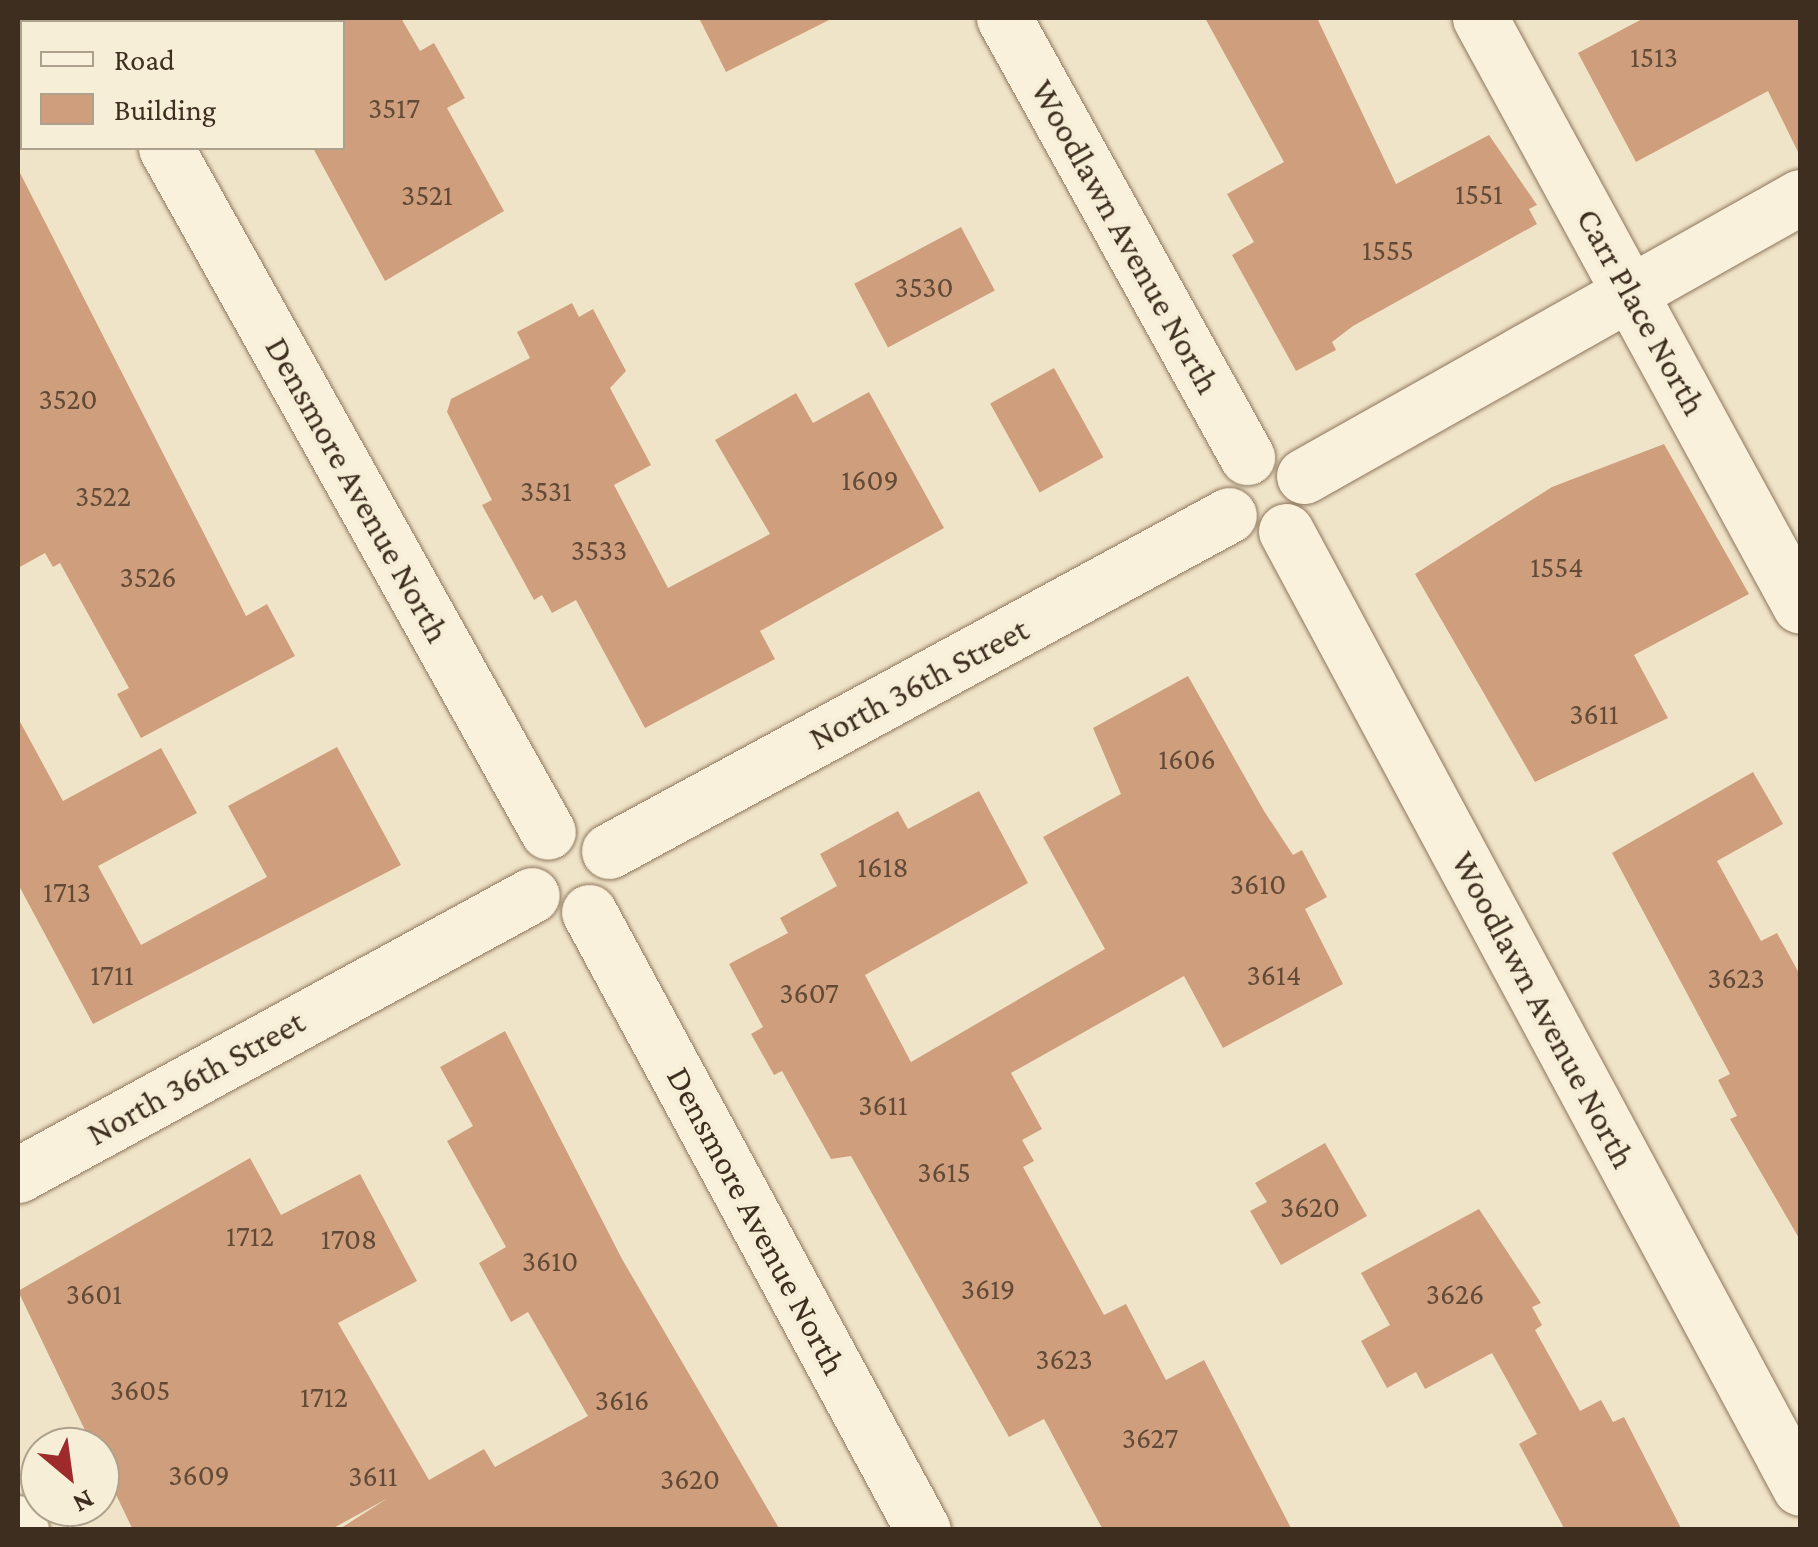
<!DOCTYPE html>
<html>
<head>
<meta charset="utf-8">
<style>
  body { margin:0 }
  #map { position:relative; width:1818px; height:1547px; overflow:hidden; background:#f0e4c8; font-family:"Crimson Pro",serif }
  div>[style] { position:absolute }
  [style*='--x'] { left:calc(var(--x)*1px); top:calc(var(--y)*1px); width:calc(var(--w)*1px); rotate:calc(var(--a)*1deg) }
  .building>* { inset:0; background:#cf9f7d; transform-origin:0 0 }
  .roads { filter:drop-shadow(0 0 2px #8d765c) drop-shadow(0 0 2px #8d765c) }
  .minor>* { height:55px; margin:-27.5px; padding:0 27.5px; transform-origin:27.5px; border-radius:27.5px; background:#faf1dc }
  .tertiary>* { height:55px; margin:-27.5px; padding:0 27.5px; transform-origin:27.5px; border-radius:27.5px; background:#faf1dc }
  span { translate:-50% -50%; white-space:nowrap; text-align:center; line-height:1.15; -webkit-text-stroke:8px #f7eed8; paint-order:stroke }
  .number-label { font-size:30px; color:#624a37 }
  .number-label span { -webkit-text-stroke-width:0 }
  .street-label { font-size:35px; color:#3d2e20 }
  .frame { position:absolute; inset:0; border:20px solid #3d2e20; pointer-events:none }
  .legend { position:absolute; left:20px; top:20px; width:325px; height:130px; box-sizing:border-box; background:#f7eed8; border:2px solid #ada18e; margin:0; padding:12px 18px; list-style:none; font-size:30px; color:#3d2e20 }
  .legend li { display:flex; align-items:center; gap:20px; height:50px }
  .legend b { width:50px; border:2px solid #ada18e }
  .north { position:absolute; left:20px; top:1427px; width:100px; height:100px; box-sizing:border-box; background:#f7eed8; border:2px solid #ada18e; border-radius:50%; rotate:151deg; font-size:28px; font-weight:700; line-height:40px; text-align:center; color:#3d2e20 }
  .north::after { content:''; display:block; margin:auto; width:35px; height:45px; background:#9e2a2b; clip-path:polygon(50% 0,100% 100%,50% 72%,0 100%) }
</style>
</head>
<body>
<div id="map">
  <div class="building">
    <div style="clip-path:polygon(342px 18px,401px 18px,420px 51px,434px 43px,465px 98px,447px 108px,504px 211px,385px 281px,313px 148px,342px 148px)"></div>
    <div style="clip-path:polygon(699px 18px,833px 18px,726px 72px)"></div>
    <div style="clip-path:polygon(1205px 18px,1317px 18px,1396px 184px,1489px 135px,1537px 205px,1529px 209px,1537px 224px,1353px 326px,1332px 342px,1336px 350px,1296px 371px,1232px 255px,1254px 242px,1227px 194px,1284px 162px)"></div>
    <div style="clip-path:polygon(1644px 18px,1800px 18px,1800px 156px,1768px 91px,1636px 162px,1578px 53px)"></div>
    <div style="clip-path:polygon(18px 169px,246px 616px,267px 604px,295px 656px,141px 738px,117px 694px,129px 688px,60px 563px,53px 567px,45px 553px,18px 568px)"></div>
    <div style="left:961px;top:227px;width:72px;height:121px;rotate:62deg"></div>
    <div style="clip-path:polygon(572px 303px,579px 317px,593px 309px,626px 371px,610px 388px,651px 465px,614px 485px,668px 588px,770px 534px,715px 440px,796px 393px,813px 423px,869px 392px,944px 528px,760px 631px,775px 659px,645px 728px,576px 600px,552px 613px,542px 595px,534px 600px,482px 505px,492px 500px,447px 412px,451px 399px,530px 358px,517px 332px)"></div>
    <div style="left:1054px;top:368px;width:102px;height:73px;rotate:61deg"></div>
    <div style="clip-path:polygon(1664px 444px,1749px 594px,1634px 655px,1668px 718px,1535px 782px,1415px 574px,1552px 487px)"></div>
    <div style="clip-path:polygon(1188px 676px,1264px 811px,1293px 855px,1302px 850px,1327px 897px,1305px 909px,1343px 984px,1223px 1048px,1184px 976px,1011px 1073px,1042px 1129px,1022px 1140px,1034px 1161px,1023px 1167px,1104px 1315px,1126px 1304px,1166px 1380px,1204px 1360px,1292px 1530px,1103px 1530px,1044px 1419px,1009px 1437px,851px 1156px,831px 1159px,782px 1071px,774px 1075px,751px 1034px,763px 1027px,729px 964px,788px 933px,780px 918px,837px 886px,820px 854px,898px 811px,908px 829px,979px 791px,1028px 883px,865px 975px,911px 1062px,1105px 949px,1043px 837px,1121px 794px,1093px 728px)"></div>
    <div style="clip-path:polygon(18px 718px,63px 801px,161px 748px,197px 813px,98px 866px,141px 945px,267px 877px,228px 806px,337px 747px,401px 865px,93px 1024px,18px 884px)"></div>
    <div style="clip-path:polygon(1753px 772px,1783px 824px,1717px 861px,1761px 941px,1777px 933px,1800px 975px,1800px 1240px,1730px 1119px,1737px 1116px,1718px 1080px,1730px 1074px,1612px 853px)"></div>
    <div style="clip-path:polygon(505px 1031px,622px 1259px,780px 1530px,338px 1530px,388px 1498px,330px 1530px,133px 1530px,18px 1291px,250px 1158px,281px 1215px,360px 1174px,417px 1281px,338px 1323px,429px 1480px,484px 1449px,495px 1467px,588px 1416px,528px 1312px,511px 1322px,479px 1263px,506px 1247px,447px 1141px,473px 1126px,440px 1067px)"></div>
    <div style="clip-path:polygon(1325px 1143px,1367px 1216px,1281px 1265px,1250px 1211px,1267px 1202px,1255px 1183px)"></div>
    <div style="clip-path:polygon(1479px 1209px,1541px 1303px,1532px 1307px,1542px 1325px,1535px 1330px,1580px 1411px,1601px 1400px,1613px 1422px,1624px 1417px,1682px 1530px,1565px 1530px,1519px 1444px,1537px 1434px,1492px 1353px,1425px 1389px,1416px 1372px,1387px 1388px,1361px 1341px,1390px 1325px,1361px 1273px)"></div>
  </div>
  <div class="roads">
    <div class="minor">
      <div style="--x:93;--y:18;--w:5;--a:53"></div>
      <div style="--x:1004;--y:18;--w:502;--a:61.03"></div>
      <div style="--x:1480;--y:18;--w:669;--a:61.44"></div>
      <div style="--x:166;--y:148;--w:783;--a:60.82"></div>
      <div style="--x:1304;--y:476;--w:569;--a:-29.36"></div>
      <div style="--x:1286;--y:531;--w:1086;--a:61.76"></div>
      <div style="--x:609;--y:851;--w:705;--a:-28.45"></div>
      <div style="--x:589;--y:912;--w:702;--a:61.61"></div>
      <div style="--x:18;--y:1175;--w:585;--a:-28.58"></div>
    </div>
    <div class="tertiary">
      <div style="--x:18;--y:1523;--w:8;--a:67"></div>
    </div>
  </div>
  <div class="number-label">
    <span style="left:1654px;top:57px">1513</span>
    <span style="left:394px;top:108px">3517</span>
    <span style="left:1479px;top:194px">1551</span>
    <span style="left:427px;top:195px">3521</span>
    <span style="left:1388px;top:250px">1555</span>
    <span style="left:924px;top:287px">3530</span>
    <span style="left:68px;top:399px">3520</span>
    <span style="left:870px;top:480px">1609</span>
    <span style="left:546px;top:491px">3531</span>
    <span style="left:103px;top:496px">3522</span>
    <span style="left:599px;top:550px">3533</span>
    <span style="left:1557px;top:567px">1554</span>
    <span style="left:148px;top:577px">3526</span>
    <span style="left:1594px;top:714px">3611</span>
    <span style="left:1187px;top:759px">1606</span>
    <span style="left:883px;top:867px">1618</span>
    <span style="left:1258px;top:884px">3610</span>
    <span style="left:67px;top:892px">1713</span>
    <span style="left:112px;top:975px">1711</span>
    <span style="left:1274px;top:975px">3614</span>
    <span style="left:1736px;top:978px">3623</span>
    <span style="left:809px;top:993px">3607</span>
    <span style="left:883px;top:1105px">3611</span>
    <span style="left:944px;top:1172px">3615</span>
    <span style="left:1310px;top:1207px">3620</span>
    <span style="left:250px;top:1236px">1712</span>
    <span style="left:349px;top:1239px">1708</span>
    <span style="left:550px;top:1261px">3610</span>
    <span style="left:988px;top:1289px">3619</span>
    <span style="left:94px;top:1294px">3601</span>
    <span style="left:1455px;top:1294px">3626</span>
    <span style="left:1064px;top:1359px">3623</span>
    <span style="left:140px;top:1390px">3605</span>
    <span style="left:324px;top:1397px">1712</span>
    <span style="left:622px;top:1400px">3616</span>
    <span style="left:1150px;top:1438px">3627</span>
    <span style="left:199px;top:1475px">3609</span>
    <span style="left:373px;top:1476px">3611</span>
    <span style="left:690px;top:1479px">3620</span>
  </div>
  <div class="street-label">
    <span style="left:1125px;top:237px;rotate:61deg">Woodlawn Avenue North</span>
    <span style="left:1641px;top:312px;rotate:61deg">Carr Place North</span>
    <span style="left:357px;top:490px;rotate:61deg">Densmore Avenue North</span>
    <span style="left:919px;top:684px;rotate:-28deg">North 36th Street</span>
    <span style="left:1543px;top:1010px;rotate:62deg">Woodlawn Avenue North</span>
    <span style="left:196px;top:1078px;rotate:-29deg">North 36th Street</span>
    <span style="left:756px;top:1221px;rotate:62deg">Densmore Avenue North</span>
  </div>
  <div class="frame"></div>
  <ul class="legend">
  <li><b style="height:12px;background:#faf1dc"></b>Road</li>
  <li><b style="height:28px;background:#cf9f7d"></b>Building</li>
  </ul>
  <div class="north">N</div>
</div>
</body>
</html>
